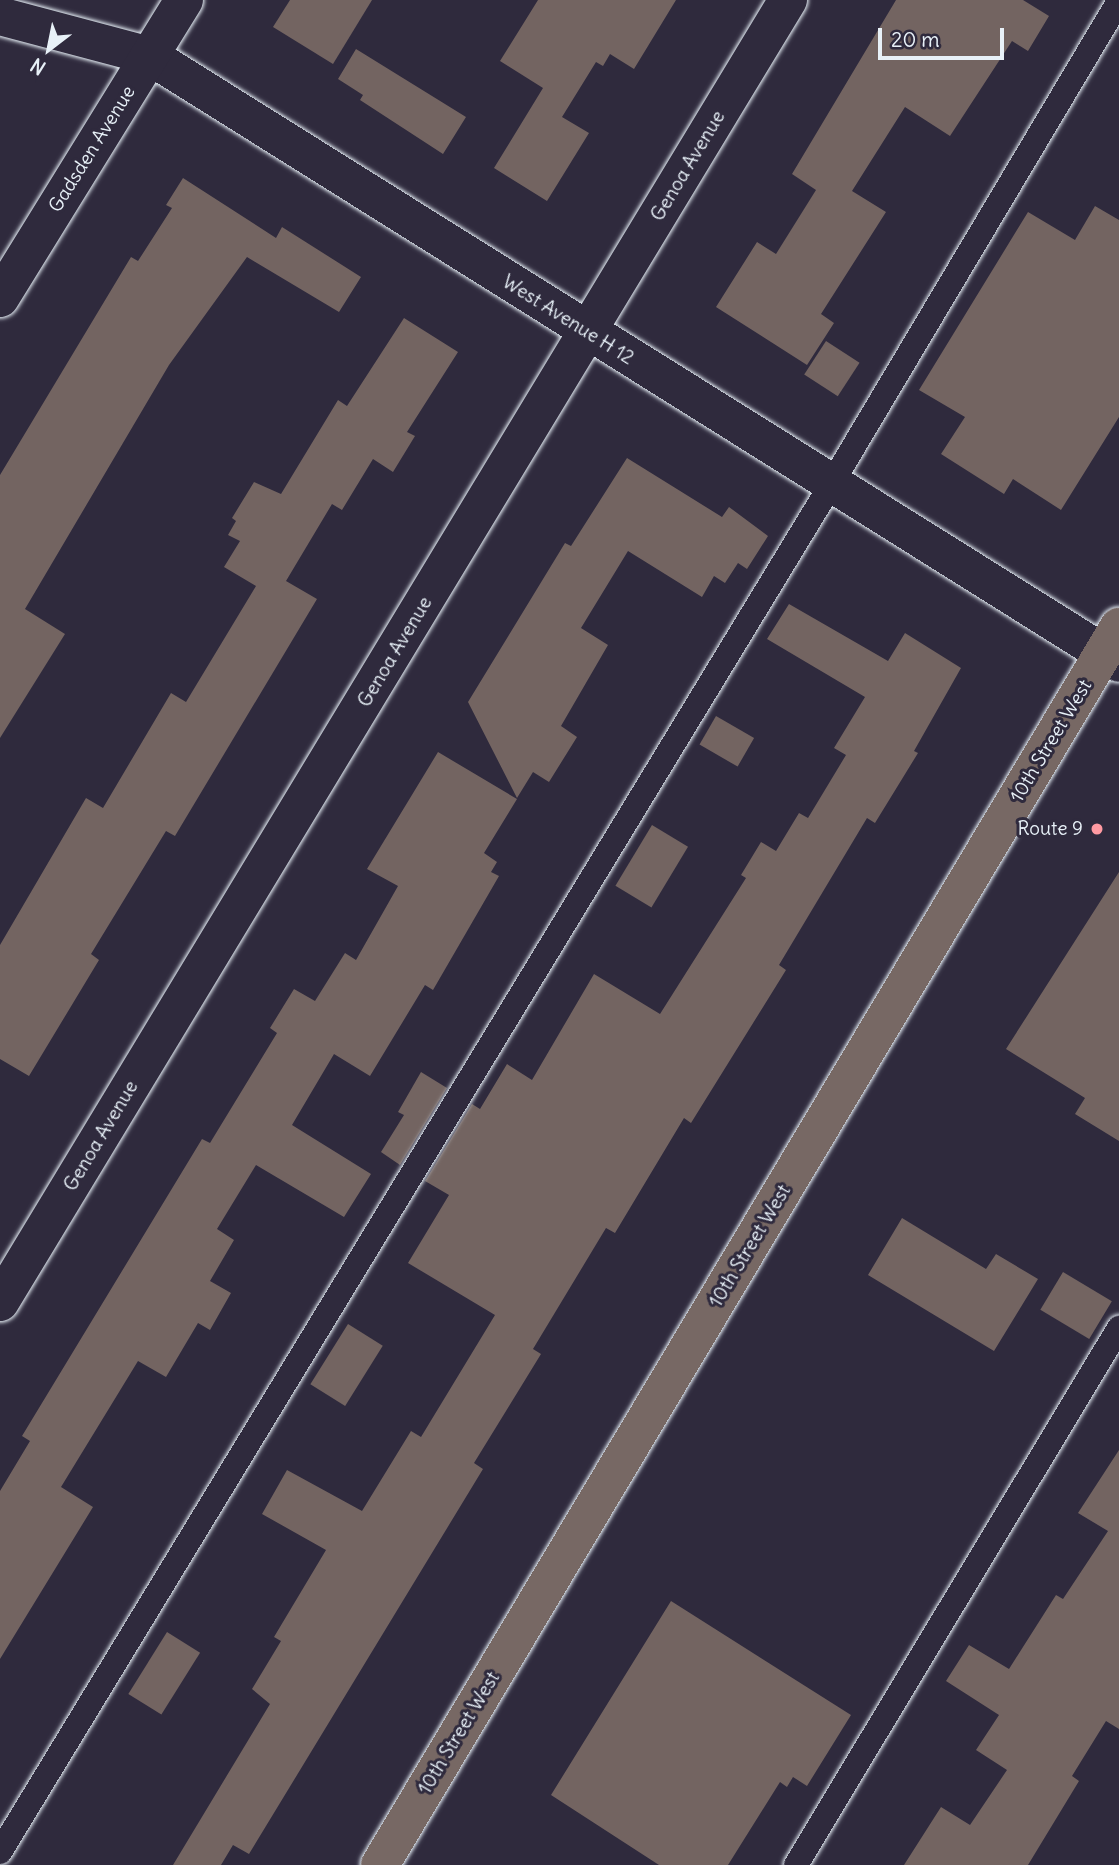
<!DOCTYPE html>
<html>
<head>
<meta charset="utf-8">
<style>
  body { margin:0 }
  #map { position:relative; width:1119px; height:1865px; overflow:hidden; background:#2f2a3d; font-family:Delius,sans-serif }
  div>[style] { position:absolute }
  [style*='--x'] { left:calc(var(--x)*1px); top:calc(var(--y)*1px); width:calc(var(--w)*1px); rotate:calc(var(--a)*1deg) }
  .building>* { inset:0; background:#736461; transform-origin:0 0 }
  .roads { filter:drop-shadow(0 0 2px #e8f1f8) drop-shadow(0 0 2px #e8f1f8) }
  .lane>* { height:24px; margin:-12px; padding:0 12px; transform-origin:12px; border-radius:12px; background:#2f2a3d }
  .street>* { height:38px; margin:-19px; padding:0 19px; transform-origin:19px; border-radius:19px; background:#2f2a3d }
  .primary>* { height:38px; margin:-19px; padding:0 19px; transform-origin:19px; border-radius:19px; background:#776864 }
  .dots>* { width:19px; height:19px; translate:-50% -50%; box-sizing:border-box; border:4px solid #2f2a3d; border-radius:50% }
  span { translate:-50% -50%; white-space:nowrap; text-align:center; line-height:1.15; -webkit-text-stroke:6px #2f2a3d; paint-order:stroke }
  .street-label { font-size:19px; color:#e8f1f8 }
  .poi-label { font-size:19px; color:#e8f1f8 }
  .right { translate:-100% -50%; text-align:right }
  .north { position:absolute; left:14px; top:14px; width:70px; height:70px; -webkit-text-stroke:5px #2f2a3d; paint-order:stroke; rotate:212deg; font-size:19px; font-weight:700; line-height:28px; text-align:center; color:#e8f1f8 }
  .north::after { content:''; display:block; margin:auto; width:24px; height:32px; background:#e8f1f8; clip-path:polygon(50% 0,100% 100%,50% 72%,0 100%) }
  .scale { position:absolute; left:878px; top:28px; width:126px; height:32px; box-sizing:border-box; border:4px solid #e8f1f8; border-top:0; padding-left:9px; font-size:21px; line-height:24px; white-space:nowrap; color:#e8f1f8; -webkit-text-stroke:5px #2f2a3d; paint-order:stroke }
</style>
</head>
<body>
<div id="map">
  <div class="building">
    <div style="clip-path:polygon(290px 0,372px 0,333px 64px,273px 27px)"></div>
    <div style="clip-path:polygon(538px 0,676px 0,634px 69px,610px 54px,603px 66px,596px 62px,562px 117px,589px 133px,547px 201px,494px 168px,543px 88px,500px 61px)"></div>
    <div style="clip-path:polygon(896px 0,1023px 0,1049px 16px,1028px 51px,1012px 41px,950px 136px,905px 107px,852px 191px,886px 212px,821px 314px,834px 323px,807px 365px,716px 307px,757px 242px,776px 254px,816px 190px,792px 174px)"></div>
    <div style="clip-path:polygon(356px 49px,466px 117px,443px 154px,360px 100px,363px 95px,338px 79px)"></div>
    <div style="clip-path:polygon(183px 178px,276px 238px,282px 227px,361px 277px,339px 312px,247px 257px,169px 365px,25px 609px,65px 634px,0 738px,0 475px,131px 257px,138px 261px,172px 208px,166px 205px)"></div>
    <div style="clip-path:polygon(1095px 206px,1119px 220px,1119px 417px,1061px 510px,1013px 479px,1004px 494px,941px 454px,965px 417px,919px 390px,1028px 212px,1075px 240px)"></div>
    <div style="clip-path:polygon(404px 318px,458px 352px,407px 432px,415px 436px,393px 472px,373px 459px,342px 510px,332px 504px,286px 581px,317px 599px,175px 836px,166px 831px,91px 954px,99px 960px,29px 1076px,0 1059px,0 945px,86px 798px,103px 808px,171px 693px,186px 702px,256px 586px,224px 567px,240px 541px,228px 535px,236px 521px,232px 518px,254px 482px,281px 494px,338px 400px,347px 406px)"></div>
    <div style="left:826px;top:341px;width:40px;height:40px;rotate:33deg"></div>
    <div style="clip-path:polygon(627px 458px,722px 517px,729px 507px,768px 536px,747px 569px,738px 563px,725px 583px,714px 576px,702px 597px,628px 551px,581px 628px,608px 645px,561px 726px,577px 737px,549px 782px,533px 772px,517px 798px,468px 702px,565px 543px,571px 546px)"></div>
    <div style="clip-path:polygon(789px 604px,888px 661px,905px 633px,961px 668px,914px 751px,918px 753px,875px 823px,867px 818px,779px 965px,786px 970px,691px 1123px,684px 1118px,615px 1233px,606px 1228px,533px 1349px,541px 1354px,474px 1463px,483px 1469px,249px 1854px,233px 1845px,221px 1865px,173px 1865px,270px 1704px,252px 1689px,281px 1641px,274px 1637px,326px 1550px,262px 1514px,287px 1470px,362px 1511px,411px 1431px,421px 1437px,495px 1315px,408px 1263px,449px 1195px,425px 1181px,472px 1104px,480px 1109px,507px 1064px,532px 1080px,594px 974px,660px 1014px,746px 878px,741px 875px,761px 842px,776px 851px,799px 813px,808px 818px,846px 755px,834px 748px,865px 697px,767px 639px)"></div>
    <div style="left:716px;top:716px;width:44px;height:33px;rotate:30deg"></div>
    <div style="clip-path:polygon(438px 752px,517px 799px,484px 853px,497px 862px,491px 872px,499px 876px,433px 990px,425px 985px,370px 1076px,334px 1054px,292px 1125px,371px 1174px,344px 1217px,256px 1165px,217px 1229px,234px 1240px,210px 1281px,231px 1293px,210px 1330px,198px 1323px,166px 1377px,138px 1361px,61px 1487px,93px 1507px,0 1659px,0 1491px,30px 1441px,22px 1436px,202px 1139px,210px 1143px,277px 1033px,270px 1028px,294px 989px,315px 1001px,345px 953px,356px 960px,398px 886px,367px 869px)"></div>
    <div style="left:652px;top:825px;width:42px;height:71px;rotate:31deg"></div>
    <div style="clip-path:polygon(1119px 872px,1119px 1141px,1075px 1114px,1085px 1098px,1006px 1049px)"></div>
    <div style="clip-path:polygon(421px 1072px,447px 1088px,400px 1165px,381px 1152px,404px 1115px,398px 1112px)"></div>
    <div style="clip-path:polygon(902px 1218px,986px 1269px,996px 1254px,1038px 1279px,994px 1351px,868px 1275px)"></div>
    <div style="left:1063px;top:1272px;width:57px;height:44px;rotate:31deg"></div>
    <div style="left:348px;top:1324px;width:41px;height:71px;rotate:32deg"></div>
    <div style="clip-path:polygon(1119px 1450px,1119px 1729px,1106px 1721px,1072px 1776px,1079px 1781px,1028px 1865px,904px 1865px,941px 1807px,970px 1825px,1007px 1770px,976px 1750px,999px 1715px,946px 1681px,969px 1645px,1009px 1669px,1056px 1595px,1063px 1599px,1108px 1531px,1078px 1513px)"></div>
    <div style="clip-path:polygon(671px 1601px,851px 1715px,807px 1786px,793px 1777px,787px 1787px,780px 1782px,728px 1865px,659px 1865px,551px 1795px)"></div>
    <div style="left:167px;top:1632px;width:39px;height:73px;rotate:32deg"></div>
  </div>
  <div class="roads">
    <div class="lane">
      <div style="--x:0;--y:1852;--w:1602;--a:-58.71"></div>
      <div style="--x:832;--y:483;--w:561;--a:-59.23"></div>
      <div style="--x:796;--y:1865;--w:627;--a:-58.97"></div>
    </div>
    <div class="street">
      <div style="--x:0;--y:16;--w:155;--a:14.9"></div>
      <div style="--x:150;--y:56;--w:1143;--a:32.06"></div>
      <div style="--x:0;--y:298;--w:350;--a:-58.3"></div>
      <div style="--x:0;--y:1302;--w:1522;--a:-58.82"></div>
    </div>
    <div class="primary">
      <div style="--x:380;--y:1865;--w:1442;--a:-59.17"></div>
    </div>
  </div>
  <div class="dots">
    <div style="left:1097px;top:829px;background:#ff9aa2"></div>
  </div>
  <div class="street-label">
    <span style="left:92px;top:149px;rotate:-58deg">Gadsden Avenue</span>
    <span style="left:688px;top:166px;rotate:-59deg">Genoa Avenue</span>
    <span style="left:568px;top:320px;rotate:32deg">West Avenue H 12</span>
    <span style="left:395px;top:652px;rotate:-59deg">Genoa Avenue</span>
    <span style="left:1051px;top:741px;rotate:-59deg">10th Street West</span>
    <span style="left:101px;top:1136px;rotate:-59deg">Genoa Avenue</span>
    <span style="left:750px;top:1246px;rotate:-59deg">10th Street West</span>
    <span style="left:459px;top:1733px;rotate:-59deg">10th Street West</span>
  </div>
  <div class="poi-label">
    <span class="right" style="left:1083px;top:829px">Route 9</span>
  </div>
  <div class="north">N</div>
  <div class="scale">20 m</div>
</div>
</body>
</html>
